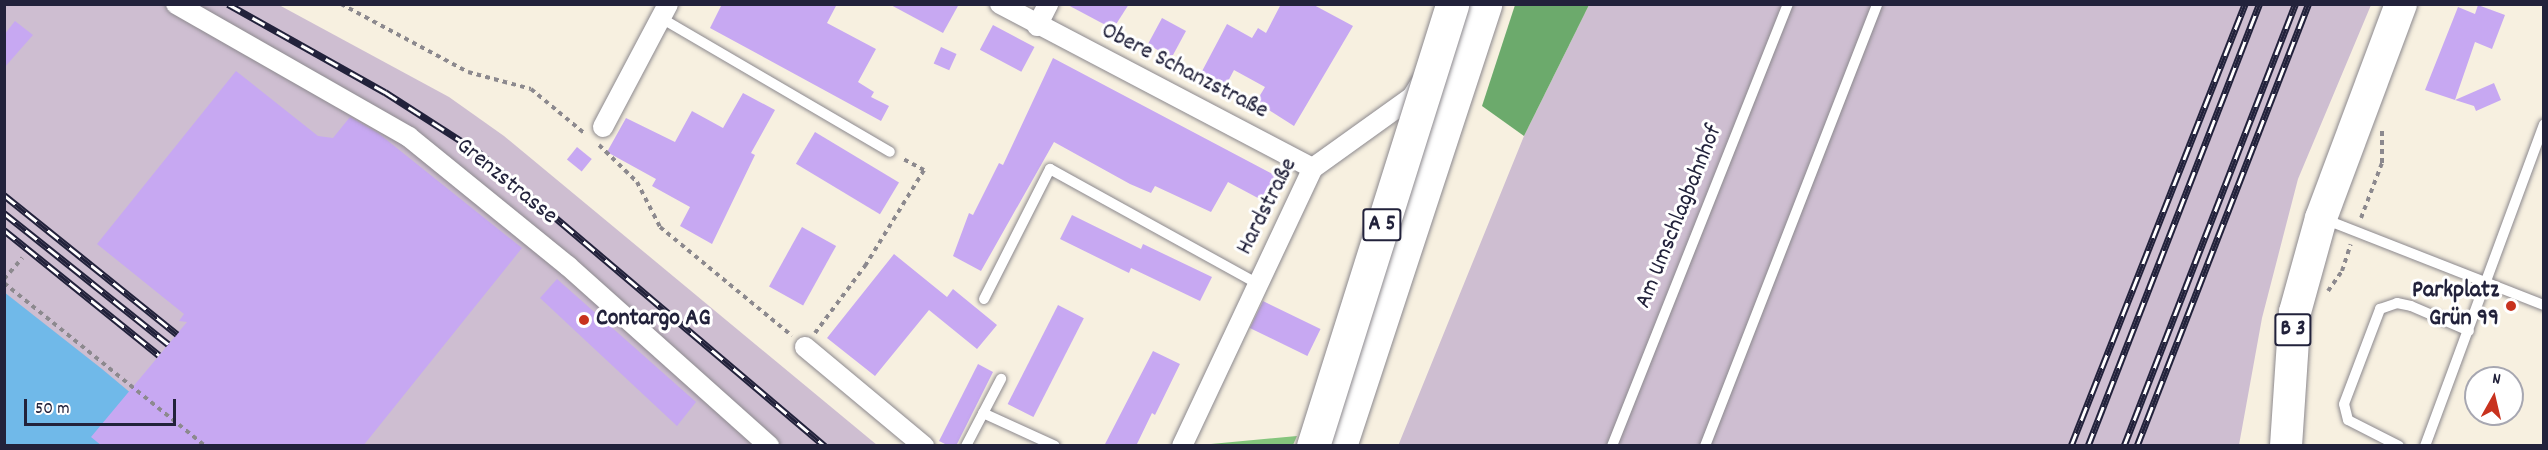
<!DOCTYPE html>
<html>
<head>
<meta charset="utf-8">
<style>
  body { margin:0 }
  #map { position:relative; width:2548px; height:450px; overflow:hidden; background:#f7f0e0; font-family:Dekko,sans-serif }
  div>[style] { position:absolute }
  [style*='--x'] { left:calc(var(--x)*1px); top:calc(var(--y)*1px); width:calc(var(--w)*1px); rotate:calc(var(--a)*1deg) }
  .industrial>* { inset:0; background:#cebed1 }
  .green>* { inset:0; background:#85c57d }
  .forest>* { inset:0; background:#6caa6c }
  .water>* { inset:0; background:#70b9e9 }
  .building>* { inset:0; background:#c7a8f2; transform-origin:0 0 }
  .path>* { height:4px; margin-top:-2px; transform-origin:0; background:repeating-linear-gradient(90deg,#8c898e 0 4.5px,transparent 0 9px) }
  .roads { filter:drop-shadow(0 0 2px #8c898e) drop-shadow(0 0 2px #8c898e) }
  .service>* { height:10px; margin:-5px; padding:0 5px; transform-origin:5px; border-radius:5px; background:#fff }
  .minor>* { height:20px; margin:-10px; padding:0 10px; transform-origin:10px; border-radius:10px; background:#fff }
  .primary>* { height:32px; margin:-16px; padding:0 16px; transform-origin:16px; border-radius:16px; background:#fff }
  .motorway>* { height:33px; margin:-16.5px; padding:0 16.5px; transform-origin:16.5px; border-radius:16.5px; background:#fff }
  .rail>* { height:7px; margin-top:-3.5px; transform-origin:0; background:repeating-linear-gradient(90deg,#fff 0 14px,#22223b 0 28px); box-sizing:border-box; border-block:2px solid #22223b }
  .bridges { filter:drop-shadow(0 0 2px #8c898e) drop-shadow(0 0 2px #8c898e) }
  .motorway-bridge>* { height:33px; margin:-16.5px; padding:0 16.5px; transform-origin:16.5px; border-radius:16.5px; background:#fff }
  .dots>* { width:16px; height:16px; translate:-50% -50%; box-sizing:border-box; border:3px solid #fff; border-radius:50% }
  span { translate:-50% -50%; white-space:nowrap; text-align:center; line-height:1.15; -webkit-text-stroke:6px #fff; paint-order:stroke }
  .shield-label span { padding:2px 4px; background:#fff; border:2px solid; border-radius:4px; -webkit-text-stroke-width:0 }
  .shield-label { font-size:22px; color:#22223b; font-weight:700 }
  .street-label { font-size:24px; color:#22223b }
  .poi-label { font-size:24px; color:#22223b; font-weight:700 }
  .right { translate:-100% -50%; text-align:right }
  .left { translate:0 -50%; text-align:left }
  .frame { position:absolute; inset:0; border:6px solid #22223b; pointer-events:none }
  .north { position:absolute; left:2464px; top:366px; width:60px; height:60px; box-sizing:border-box; background:#fff; border:2px solid #a7a7b1; border-radius:50%; rotate:8deg; font-size:16px; font-weight:700; line-height:24px; text-align:center; color:#22223b }
  .north::after { content:''; display:block; margin:auto; width:21px; height:27px; background:#c8321e; clip-path:polygon(50% 0,100% 100%,50% 72%,0 100%) }
  .scale { position:absolute; left:24px; top:399px; width:152px; height:27px; box-sizing:border-box; border:3px solid #22223b; border-top:0; padding-left:8px; font-size:18px; line-height:21px; white-space:nowrap; color:#22223b; -webkit-text-stroke:4px #fff; paint-order:stroke }
</style>
</head>
<body>
<div id="map">
  <div class="industrial">
    <div style="clip-path:polygon(4px 5px,279px 5px,449px 97px,504px 136px,877px 445px,5px 445px)"></div>
    <div style="clip-path:polygon(1589px 5px,2371px 5px,2298px 179px,2262px 318px,2239px 445px,1398px 446px,1524px 136px)"></div>
  </div>
  <div class="green">
    <div style="clip-path:polygon(1297px 436px,1293px 445px,1210px 445px,1211px 444px)"></div>
  </div>
  <div class="forest">
    <div style="clip-path:polygon(1515px 5px,1589px 5px,1524px 136px,1482px 106px)"></div>
  </div>
  <div class="water">
    <div style="clip-path:polygon(4px 292px,102px 369px,193px 445px,5px 445px)"></div>
  </div>
  <div class="building">
    <div style="clip-path:polygon(722px 4px,837px 4px,827px 23px,876px 49px,858px 82px,874px 92px,871px 97px,889px 106px,881px 121px,710px 28px)"></div>
    <div style="clip-path:polygon(889px 4px,959px 4px,943px 33px)"></div>
    <div style="clip-path:polygon(1066px 4px,1129px 4px,1113px 29px)"></div>
    <div style="clip-path:polygon(1281px 4px,1312px 4px,1353px 26px,1294px 126px,1256px 102px,1265px 87px,1234px 70px,1225px 87px,1200px 75px,1227px 24px,1252px 38px,1258px 28px,1266px 33px)"></div>
    <div style="clip-path:polygon(2478px 5px,2505px 15px,2492px 49px,2475px 42px,2455px 100px,2425px 90px,2458px 7px,2475px 14px)"></div>
    <div style="clip-path:polygon(1162px 18px,1186px 31px,1173px 55px,1167px 56px,1148px 44px)"></div>
    <div style="clip-path:polygon(15px 21px,33px 35px,4px 68px,4px 35px)"></div>
    <div style="left:993px;top:25px;width:47px;height:28px;rotate:28deg"></div>
    <div style="left:941px;top:47px;width:17px;height:18px;rotate:24deg"></div>
    <div style="clip-path:polygon(1053px 58px,1282px 179px,1269px 204px,1228px 182px,1211px 212px,1155px 186px,1151px 193px,1130px 184px,1054px 142px,981px 271px,953px 256px,969px 213px,973px 215px,999px 163px,1003px 165px)"></div>
    <div style="clip-path:polygon(236px 71px,318px 136px,333px 138px,350px 117px,378px 133px,522px 248px,363px 446px,102px 446px,91px 437px,187px 322px,179px 321px,184px 314px,97px 244px)"></div>
    <div style="clip-path:polygon(2494px 83px,2501px 100px,2476px 111px,2474px 106px,2455px 100px)"></div>
    <div style="clip-path:polygon(743px 93px,775px 110px,751px 153px,755px 155px,712px 244px,680px 226px,690px 207px,652px 186px,656px 179px,607px 152px,626px 118px,675px 142px,692px 111px,723px 128px)"></div>
    <div style="left:815px;top:132px;width:98px;height:37px;rotate:31deg"></div>
    <div style="left:577px;top:147px;width:19px;height:16px;rotate:39deg"></div>
    <div style="clip-path:polygon(1072px 215px,1141px 249px,1143px 244px,1212px 277px,1200px 301px,1131px 268px,1129px 273px,1060px 239px)"></div>
    <div style="left:802px;top:227px;width:39px;height:68px;rotate:29deg"></div>
    <div style="clip-path:polygon(894px 254px,947px 297px,953px 289px,997px 325px,977px 349px,929px 310px,875px 376px,827px 338px)"></div>
    <div style="clip-path:polygon(557px 279px,696px 402px,677px 426px,540px 298px)"></div>
    <div style="left:1263px;top:301px;width:64px;height:30px;rotate:26deg"></div>
    <div style="left:1058px;top:305px;width:29px;height:111px;rotate:27deg"></div>
    <div style="clip-path:polygon(1153px 351px,1180px 364px,1155px 415px,1152px 413px,1136px 446px,1104px 446px)"></div>
    <div style="clip-path:polygon(978px 364px,993px 372px,956px 446px,949px 446px,939px 441px)"></div>
  </div>
  <div class="path">
    <div style="--x:341;--y:4;--w:144;--a:28.2"></div>
    <div style="--x:468;--y:72;--w:65;--a:15.1"></div>
    <div style="--x:531;--y:89;--w:69;--a:39.7"></div>
    <div style="--x:599;--y:145;--w:53;--a:44.2"></div>
    <div style="--x:637;--y:182;--w:51;--a:62.9"></div>
    <div style="--x:660;--y:227;--w:171;--a:39.5"></div>
    <div style="--x:2361;--y:218;--w:59;--a:-69.1"></div>
    <div style="--x:2382;--y:163;--w:33;--a:-90"></div>
    <div style="--x:4;--y:279;--w:28;--a:-49"></div>
    <div style="--x:4;--y:283;--w:259;--a:39"></div>
    <div style="--x:2328;--y:291;--w:24;--a:-55"></div>
    <div style="--x:2342;--y:271;--w:28;--a:-72"></div>
    <div style="--x:815;--y:333;--w:84;--a:-53.3"></div>
    <div style="--x:865;--y:266;--w:113;--a:-58.4"></div>
    <div style="--x:924;--y:170;--w:24;--a:-152"></div>
  </div>
  <div class="roads">
    <div class="service">
      <div style="--x:661;--y:18;--w:265;--a:30.3"></div>
      <div style="--x:2324;--y:219;--w:236;--a:21.4"></div>
      <div style="--x:984;--y:299;--w:146;--a:-63.1"></div>
      <div style="--x:1050;--y:169;--w:238;--a:28.9"></div>
      <div style="--x:983;--y:413;--w:79;--a:24.6"></div>
      <div style="--x:966;--y:446;--w:76;--a:-62.4"></div>
      <div style="--x:1612;--y:446;--w:476;--a:-68.3"></div>
      <div style="--x:1705;--y:446;--w:474;--a:-68.7"></div>
      <div style="--x:2399;--y:446;--w:57;--a:-153"></div>
      <div style="--x:2348;--y:420;--w:16;--a:-104"></div>
      <div style="--x:2344;--y:404;--w:102;--a:-69.2"></div>
      <div style="--x:2380;--y:309;--w:18;--a:-19"></div>
      <div style="--x:2397;--y:303;--w:14;--a:12"></div>
      <div style="--x:2411;--y:306;--w:63;--a:23.3"></div>
      <div style="--x:2425;--y:446;--w:343;--a:-69.7"></div>
    </div>
    <div class="minor">
      <div style="--x:176;--y:4;--w:268;--a:29.7"></div>
      <div style="--x:409;--y:137;--w:205;--a:39.1"></div>
      <div style="--x:568;--y:266;--w:270;--a:41.8"></div>
      <div style="--x:1000;--y:4;--w:353;--a:27.7"></div>
      <div style="--x:1037;--y:26;--w:25;--a:-63"></div>
      <div style="--x:603;--y:127;--w:139;--a:-62.1"></div>
      <div style="--x:805;--y:347;--w:155;--a:39.8"></div>
      <div style="--x:1182;--y:446;--w:307;--a:-64.8"></div>
      <div style="--x:1313;--y:168;--w:122;--a:-35.6"></div>
      <div style="--x:1412;--y:97;--w:15;--a:-58"></div>
    </div>
    <div class="primary">
      <div style="--x:2286;--y:446;--w:134;--a:-86.2"></div>
      <div style="--x:2295;--y:312;--w:98;--a:-74.5"></div>
      <div style="--x:2321;--y:218;--w:228;--a:-69.5"></div>
    </div>
    <div class="motorway">
      <div style="--x:1340;--y:446;--w:465;--a:-71.8"></div>
    </div>
  </div>
  <div class="rail">
    <div style="--x:228;--y:4;--w:180;--a:29.3"></div>
    <div style="--x:385;--y:92;--w:109;--a:32.7"></div>
    <div style="--x:477;--y:151;--w:456;--a:40.3"></div>
    <div style="--x:4;--y:195;--w:222;--a:38.8"></div>
    <div style="--x:4;--y:213;--w:210;--a:38.6"></div>
    <div style="--x:4;--y:230;--w:199;--a:38.9"></div>
    <div style="--x:2071;--y:446;--w:475;--a:-68.5"></div>
    <div style="--x:2088;--y:446;--w:474;--a:-68.8"></div>
    <div style="--x:2124;--y:446;--w:474;--a:-68.8"></div>
    <div style="--x:2137;--y:446;--w:474;--a:-68.8"></div>
  </div>
  <div class="bridges">
    <div class="motorway-bridge">
      <div style="--x:1313;--y:446;--w:463;--a:-72.5"></div>
    </div>
  </div>
  <div class="dots">
    <div style="left:2511px;top:306px;background:#c8321e"></div>
    <div style="left:584px;top:320px;background:#c8321e"></div>
  </div>
  <div class="shield-label">
    <span style="left:1382px;top:225px">A 5</span>
    <span style="left:2293px;top:330px">B 3</span>
  </div>
  <div class="street-label">
    <span style="left:1184px;top:72px;rotate:27deg">Obere Schanzstraße</span>
    <span style="left:506px;top:182px;rotate:39deg">Grenzstrasse</span>
    <span style="left:1268px;top:207px;rotate:-63deg">Hardstraße</span>
    <span style="left:1680px;top:217px;rotate:-68deg">Am Umschlagbahnhof</span>
  </div>
  <div class="poi-label">
    <span class="right" style="left:2499px;top:306px">Parkplatz<br>Grün 99</span>
    <span class="left" style="left:596px;top:320px">Contargo AG</span>
  </div>
  <div class="frame"></div>
  <div class="north">N</div>
  <div class="scale">50 m</div>
</div>
</body>
</html>
